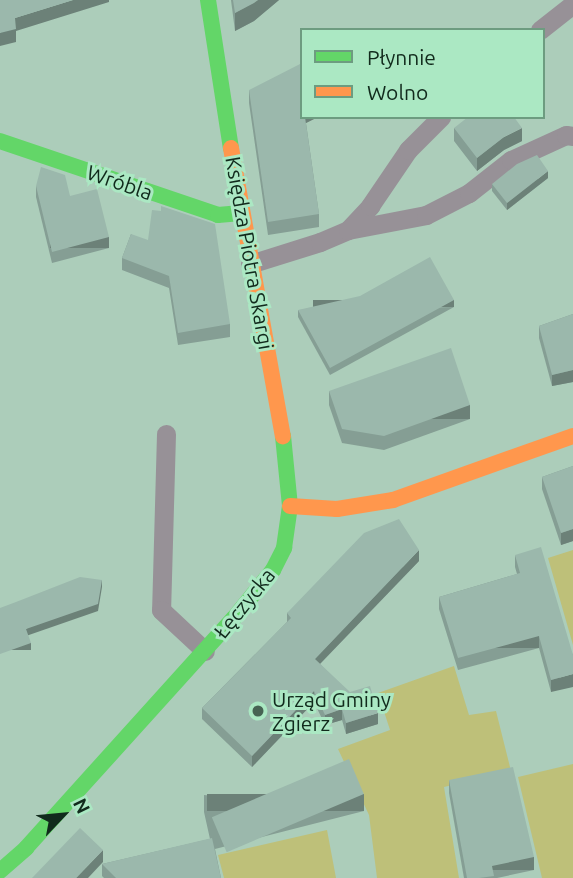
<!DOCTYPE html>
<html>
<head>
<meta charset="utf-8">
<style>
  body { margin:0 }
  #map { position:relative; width:573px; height:878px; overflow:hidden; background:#accdba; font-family:Ubuntu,sans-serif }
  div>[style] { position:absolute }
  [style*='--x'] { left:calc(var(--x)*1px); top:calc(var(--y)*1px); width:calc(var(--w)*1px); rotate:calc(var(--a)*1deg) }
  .green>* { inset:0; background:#bec079 }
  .lane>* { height:19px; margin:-9.5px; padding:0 9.5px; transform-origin:9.5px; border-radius:9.5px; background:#979197 }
  .fast>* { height:16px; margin:-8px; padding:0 8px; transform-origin:8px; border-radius:8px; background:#63d668 }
  .slow>* { height:16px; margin:-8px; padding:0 8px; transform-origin:8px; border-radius:8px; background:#ff974d }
  .wall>* { inset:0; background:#859e94 }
  .shaded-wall>* { inset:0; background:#6c8178; transform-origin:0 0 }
  .building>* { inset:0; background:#9bb8ac; transform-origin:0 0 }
  .dots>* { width:19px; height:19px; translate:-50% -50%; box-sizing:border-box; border:4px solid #abe8c3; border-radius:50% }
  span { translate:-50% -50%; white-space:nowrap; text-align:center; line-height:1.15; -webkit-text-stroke:6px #abe8c3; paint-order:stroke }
  .street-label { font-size:21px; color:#112a1c }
  .poi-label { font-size:21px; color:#112a1c }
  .left { translate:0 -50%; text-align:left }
  .legend { position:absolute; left:300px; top:28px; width:245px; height:91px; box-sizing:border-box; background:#abe8c3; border:2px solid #6d9c80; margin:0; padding:9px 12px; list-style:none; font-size:21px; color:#112a1c }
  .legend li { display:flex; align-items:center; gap:14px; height:35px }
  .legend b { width:35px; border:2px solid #6d9c80 }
  .north { position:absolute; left:28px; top:780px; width:70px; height:70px; -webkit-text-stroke:5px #abe8c3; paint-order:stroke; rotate:64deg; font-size:19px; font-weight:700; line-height:28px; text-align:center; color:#112a1c }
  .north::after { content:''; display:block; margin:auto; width:24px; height:32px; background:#112a1c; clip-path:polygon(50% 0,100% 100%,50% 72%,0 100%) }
</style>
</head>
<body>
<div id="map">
  <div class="green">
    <div style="clip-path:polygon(573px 550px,573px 645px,548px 558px)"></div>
    <div style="clip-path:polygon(454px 666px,469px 715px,496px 711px,511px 771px,444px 787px,459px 878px,377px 878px,369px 815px,338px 749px,390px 730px,378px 693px)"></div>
    <div style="clip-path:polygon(573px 764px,573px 878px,542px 878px,518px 777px)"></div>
    <div style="clip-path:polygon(327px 830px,336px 878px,224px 878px,218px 855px)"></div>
  </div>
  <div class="lane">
    <div style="--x:540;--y:30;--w:42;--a:-38.2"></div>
    <div style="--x:348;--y:230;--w:79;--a:-10.9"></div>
    <div style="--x:426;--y:215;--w:48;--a:-27.1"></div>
    <div style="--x:469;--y:193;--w:53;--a:-38.2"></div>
    <div style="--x:511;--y:160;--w:60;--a:-24.4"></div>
    <div style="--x:566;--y:135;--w:7;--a:8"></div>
    <div style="--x:250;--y:264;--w:73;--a:-17.4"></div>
    <div style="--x:320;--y:242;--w:30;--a:-23"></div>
    <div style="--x:348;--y:230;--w:33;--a:-47"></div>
    <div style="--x:370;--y:206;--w:68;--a:-55.8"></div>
    <div style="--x:408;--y:150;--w:47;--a:-45"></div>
    <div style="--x:166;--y:434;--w:176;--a:91.6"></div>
    <div style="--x:161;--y:610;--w:60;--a:43"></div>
  </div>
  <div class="fast">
    <div style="--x:208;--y:0;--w:150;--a:81.2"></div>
    <div style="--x:0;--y:141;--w:230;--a:18.7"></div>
    <div style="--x:218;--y:215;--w:23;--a:-5"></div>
    <div style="--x:0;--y:871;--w:35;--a:-41"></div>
    <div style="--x:26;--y:848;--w:310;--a:-47.9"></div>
    <div style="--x:234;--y:618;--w:62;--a:-50.9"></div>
    <div style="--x:273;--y:570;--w:25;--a:-63"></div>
    <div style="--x:284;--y:548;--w:42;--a:-81.9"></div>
    <div style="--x:290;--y:506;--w:70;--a:-95.7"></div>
  </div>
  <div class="slow">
    <div style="--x:231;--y:148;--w:293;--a:79.8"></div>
    <div style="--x:290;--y:506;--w:47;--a:3.7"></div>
    <div style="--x:337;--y:509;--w:57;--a:-9.1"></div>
    <div style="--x:393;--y:500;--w:191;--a:-19.6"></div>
  </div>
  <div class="wall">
    <div style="clip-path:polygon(231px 0,279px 0,254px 21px,235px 31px)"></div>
    <div style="clip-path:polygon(249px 90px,302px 117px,318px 117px,306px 123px,319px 214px,319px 227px,268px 235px,249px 103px)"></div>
    <div style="clip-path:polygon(454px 128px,522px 141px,504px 150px,477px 171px,454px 141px)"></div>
    <div style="clip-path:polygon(548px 178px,507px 210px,492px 191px,492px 184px)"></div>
    <div style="clip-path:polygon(36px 186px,70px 196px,109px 248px,52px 263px,36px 197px)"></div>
    <div style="clip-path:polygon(131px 234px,230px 324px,230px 337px,178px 345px,169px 288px,122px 270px,122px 258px)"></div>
    <div style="clip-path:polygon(454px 307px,330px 375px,298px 317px,298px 310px)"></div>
    <div style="clip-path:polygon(573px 314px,573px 382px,552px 386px,539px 338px,539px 326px)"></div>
    <div style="clip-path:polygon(329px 391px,470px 419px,384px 450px,342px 443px,329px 405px)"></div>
    <div style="clip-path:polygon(573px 466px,573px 541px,561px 545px,542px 489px,542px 477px)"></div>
    <div style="clip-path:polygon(515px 555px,573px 655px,551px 692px,539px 648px,458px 670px,439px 609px,439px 597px,517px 574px,515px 567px)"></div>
    <div style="clip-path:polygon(419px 561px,320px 664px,378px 724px,346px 734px,342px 720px,325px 725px,314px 702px,252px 767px,202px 719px,202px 708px,287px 622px,287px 613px)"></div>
    <div style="clip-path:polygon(449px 780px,534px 870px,497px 878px,464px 878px,449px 793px)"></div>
    <div style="clip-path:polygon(204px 795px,364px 811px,215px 849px,221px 878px,104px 878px,102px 876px,102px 864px,210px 839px,204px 812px)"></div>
  </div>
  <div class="shaded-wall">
    <div style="clip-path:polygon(73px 0,109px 0,109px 2px,16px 31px,16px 42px,0 46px,0 33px,15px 18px)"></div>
    <div style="clip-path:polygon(258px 0,279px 0,254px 21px,235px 31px,235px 13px)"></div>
    <div style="clip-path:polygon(304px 117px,318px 117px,304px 124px)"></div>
    <div style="clip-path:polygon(522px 128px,522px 141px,504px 150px,477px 171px,477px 158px,504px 137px)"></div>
    <div style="clip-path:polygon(548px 171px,548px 178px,507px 210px,507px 203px)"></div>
    <div style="left:109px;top:237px;width:11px;height:59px;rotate:90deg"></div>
    <div style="left:454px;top:300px;width:7px;height:141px;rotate:90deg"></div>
    <div style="clip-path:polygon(573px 370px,573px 382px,552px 386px,552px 375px)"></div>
    <div style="left:470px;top:405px;width:14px;height:91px;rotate:90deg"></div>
    <div style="clip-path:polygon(573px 529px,573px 541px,561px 545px,561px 533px)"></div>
    <div style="clip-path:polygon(419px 550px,419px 561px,315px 669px,315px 659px)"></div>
    <div style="clip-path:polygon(102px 580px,102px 587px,98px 611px,26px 636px,26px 629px)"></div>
    <div style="left:539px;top:636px;width:12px;height:84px;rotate:90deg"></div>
    <div style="left:31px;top:643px;width:7px;height:33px;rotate:90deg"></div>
    <div style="clip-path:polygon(573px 674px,573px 687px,551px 692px,551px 680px)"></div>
    <div style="clip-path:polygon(314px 691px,314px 702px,252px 767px,252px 756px)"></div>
    <div style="clip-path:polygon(342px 709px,342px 720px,325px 725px,325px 715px)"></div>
    <div style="clip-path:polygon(378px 713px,378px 724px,346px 734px,346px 723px)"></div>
    <div style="left:364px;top:794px;width:17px;height:157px;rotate:90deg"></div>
    <div style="clip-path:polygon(103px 850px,103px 862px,88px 878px,76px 878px)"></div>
    <div style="left:534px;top:857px;width:13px;height:43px;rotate:90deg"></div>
  </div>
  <div class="building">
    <div style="clip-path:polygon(0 0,73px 0,15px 18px,16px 29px,0 33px)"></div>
    <div style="clip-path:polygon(233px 0,258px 0,254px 3px,235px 13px)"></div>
    <div style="clip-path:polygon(302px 63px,302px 117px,305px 117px,319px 214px,268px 222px,249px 90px)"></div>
    <div style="clip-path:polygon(468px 117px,514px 117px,522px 128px,504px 137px,477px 158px,454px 128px)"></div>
    <div style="clip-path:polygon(537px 155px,548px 171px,507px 203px,492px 184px,517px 164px)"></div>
    <div style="clip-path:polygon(41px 167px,65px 175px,70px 196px,97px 189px,109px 237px,52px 252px,36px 186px)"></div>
    <div style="clip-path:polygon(161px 206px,215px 224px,230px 324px,178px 333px,169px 276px,122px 258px,131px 234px,148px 240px,152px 210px,161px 211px)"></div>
    <div style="clip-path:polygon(430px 257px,454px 300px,330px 368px,298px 310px,360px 296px)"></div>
    <div style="clip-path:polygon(573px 314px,573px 370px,552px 375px,539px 326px)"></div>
    <div style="clip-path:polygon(451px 348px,470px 405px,384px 436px,342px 429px,329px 391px)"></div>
    <div style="clip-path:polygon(573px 466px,573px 529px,561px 533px,542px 477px)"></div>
    <div style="clip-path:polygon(399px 519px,419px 550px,315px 659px,350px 692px,370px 686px,378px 713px,346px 723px,342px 709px,325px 715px,314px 691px,252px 756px,202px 708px,291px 618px,287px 613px,364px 533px)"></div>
    <div style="clip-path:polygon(541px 547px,573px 655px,573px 674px,551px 680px,539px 636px,458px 658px,439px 597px,520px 573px,515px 555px)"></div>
    <div style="clip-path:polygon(80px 577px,102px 580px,98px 604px,26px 629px,31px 643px,0 654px,0 608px,16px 602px)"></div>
    <div style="left:349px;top:759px;width:38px;height:149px;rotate:67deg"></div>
    <div style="clip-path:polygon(513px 767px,534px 857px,492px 866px,494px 876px,479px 878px,467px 878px,449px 780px)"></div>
    <div style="clip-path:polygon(80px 828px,103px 850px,76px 878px,32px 878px)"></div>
    <div style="clip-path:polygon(212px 838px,221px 878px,116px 878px,102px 864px)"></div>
  </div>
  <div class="dots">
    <div style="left:258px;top:711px;background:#476353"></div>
  </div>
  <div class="street-label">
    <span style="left:120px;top:182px;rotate:19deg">Wróbla</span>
    <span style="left:250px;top:253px;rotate:80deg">Księdza Piotra Skargi</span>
    <span style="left:244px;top:603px;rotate:-51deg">Łęczycka</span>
  </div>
  <div class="poi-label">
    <span class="left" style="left:272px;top:711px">Urząd Gminy<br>Zgierz</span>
  </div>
  <ul class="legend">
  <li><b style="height:9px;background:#63d668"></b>Płynnie</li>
  <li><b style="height:9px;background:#ff974d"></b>Wolno</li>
  </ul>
  <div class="north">N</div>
</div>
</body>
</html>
